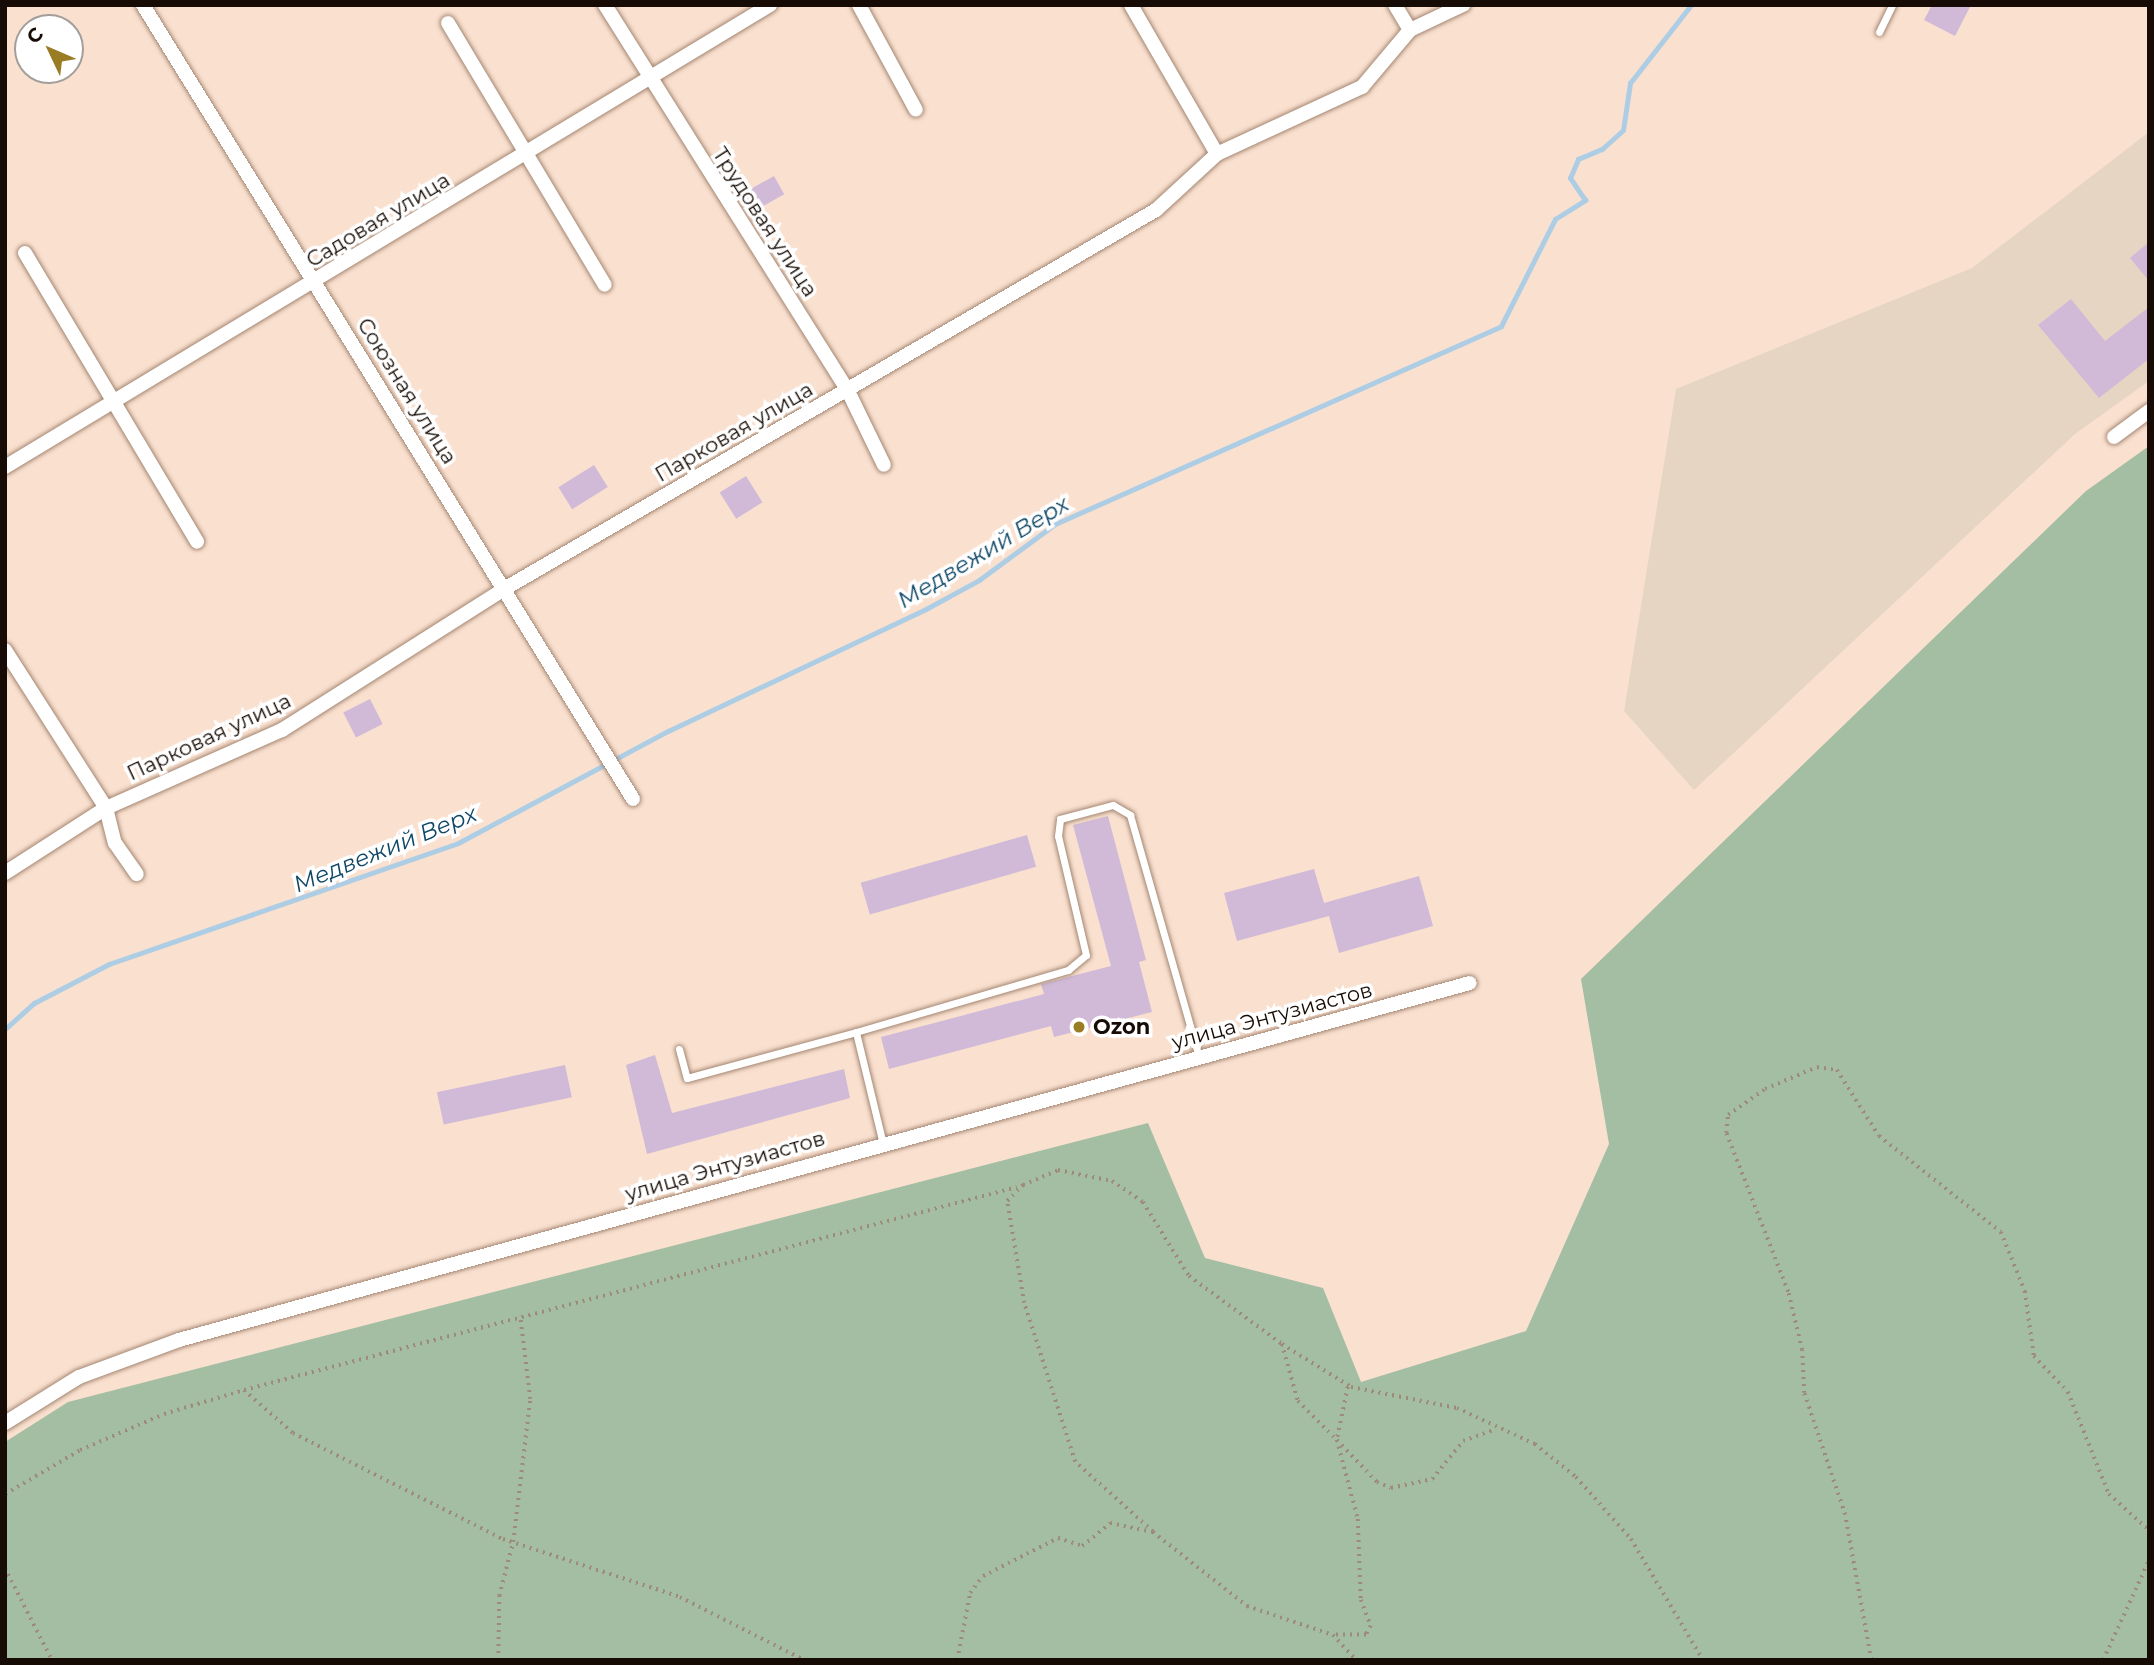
<!DOCTYPE html>
<html>
<head>
<meta charset="utf-8">
<style>
  body { margin:0 }
  #map { position:relative; width:2154px; height:1665px; overflow:hidden; background:#fae0cf; font-family:Montserrat,sans-serif }
  div>[style] { position:absolute }
  [style*='--x'] { left:calc(var(--x)*1px); top:calc(var(--y)*1px); width:calc(var(--w)*1px); rotate:calc(var(--a)*1deg) }
  .education>* { inset:0; background:#e6d5c3 }
  .forest>* { inset:0; background:#a4bea3 }
  .stream>* { height:5px; margin:-2.5px; padding:0 2.5px; transform-origin:2.5px; border-radius:2.5px; background:#adcde5 }
  .building>* { inset:0; background:#d0bad7; transform-origin:0 0 }
  .path>* { height:3.5px; margin-top:-1.75px; transform-origin:0; background:repeating-linear-gradient(90deg,#9e8a7d 0 2px,transparent 0 7px) }
  .roads { filter:drop-shadow(0 0 2px #a38672) drop-shadow(0 0 2px #a38672) }
  .lane>* { height:7px; margin:-3.5px; padding:0 3.5px; transform-origin:3.5px; border-radius:3.5px; background:#fff }
  .street>* { height:14px; margin:-7px; padding:0 7px; transform-origin:7px; border-radius:7px; background:#fff }
  .dots>* { width:19px; height:19px; translate:-50% -50%; box-sizing:border-box; border:4px solid #fff; border-radius:50% }
  span { translate:-50% -50%; white-space:nowrap; text-align:center; line-height:1.15; -webkit-text-stroke:7px #fff; paint-order:stroke }
  .street-label { font-size:21px; color:#170c05 }
  .poi-label { font-size:21px; color:#170c05; font-weight:700 }
  .left { translate:0 -50%; text-align:left }
  .water-label { font-size:23px; color:#0e4767; font-style:italic }
  .frame { position:absolute; inset:0; border:7px solid #170c05; pointer-events:none }
  .north { position:absolute; left:14px; top:14px; width:70px; height:70px; box-sizing:border-box; background:#fff; border:2px solid #a29e9b; border-radius:50%; rotate:314deg; font-size:19px; font-weight:700; line-height:28px; text-align:center; color:#170c05 }
  .north::after { content:''; display:block; margin:auto; width:24px; height:32px; background:#997c24; clip-path:polygon(50% 0,100% 100%,50% 72%,0 100%) }
</style>
</head>
<body>
<div id="map">
  <div class="education">
    <div style="clip-path:polygon(2149px 132px,2149px 381px,2075px 434px,1694px 790px,1624px 711px,1676px 389px,1972px 268px)"></div>
  </div>
  <div class="forest">
    <div style="clip-path:polygon(2149px 446px,2149px 1660px,5px 1660px,5px 1442px,68px 1402px,1148px 1123px,1205px 1258px,1323px 1288px,1361px 1382px,1526px 1331px,1609px 1144px,1581px 979px,2086px 491px)"></div>
  </div>
  <div class="stream">
    <div style="--x:5;--y:1029;--w:39;--a:-42"></div>
    <div style="--x:34;--y:1003;--w:85;--a:-27.5"></div>
    <div style="--x:109;--y:964;--w:369;--a:-19.1"></div>
    <div style="--x:458;--y:843;--w:238;--a:-28.1"></div>
    <div style="--x:668;--y:731;--w:283;--a:-25.3"></div>
    <div style="--x:924;--y:610;--w:63;--a:-28.6"></div>
    <div style="--x:979;--y:580;--w:94;--a:-36.4"></div>
    <div style="--x:1055;--y:524;--w:488;--a:-23.9"></div>
    <div style="--x:1501;--y:326;--w:120;--a:-63.2"></div>
    <div style="--x:1555;--y:219;--w:36;--a:-32"></div>
    <div style="--x:1585;--y:200;--w:27;--a:-124"></div>
    <div style="--x:1570;--y:178;--w:21;--a:-67"></div>
    <div style="--x:1578;--y:159;--w:26;--a:-23"></div>
    <div style="--x:1602;--y:149;--w:28;--a:-42"></div>
    <div style="--x:1623;--y:130;--w:48;--a:-81.5"></div>
    <div style="--x:1630;--y:83;--w:99;--a:-52"></div>
  </div>
  <div class="building">
    <div style="clip-path:polygon(1932px 5px,1971px 5px,1955px 36px,1924px 20px)"></div>
    <div style="left:774px;top:176px;width:21px;height:40px;rotate:61deg"></div>
    <div style="clip-path:polygon(2149px 242px,2149px 281px,2130px 258px)"></div>
    <div style="clip-path:polygon(2071px 299px,2105px 341px,2149px 307px,2149px 359px,2099px 398px,2038px 325px)"></div>
    <div style="left:594px;top:465px;width:26px;height:42px;rotate:58deg"></div>
    <div style="left:746px;top:476px;width:31px;height:31px;rotate:58deg"></div>
    <div style="left:370px;top:699px;width:28px;height:30px;rotate:63deg"></div>
    <div style="clip-path:polygon(1108px 816px,1146px 960px,1139px 962px,1152px 1012px,1054px 1037px,1051px 1026px,889px 1069px,881px 1037px,1044px 994px,1041px 984px,1111px 966px,1073px 825px)"></div>
    <div style="left:1027px;top:835px;width:33px;height:173px;rotate:74deg"></div>
    <div style="clip-path:polygon(1314px 869px,1324px 903px,1419px 876px,1433px 926px,1339px 953px,1329px 916px,1237px 941px,1224px 893px)"></div>
    <div style="clip-path:polygon(655px 1055px,672px 1113px,844px 1069px,850px 1098px,647px 1154px,626px 1065px)"></div>
    <div style="left:565px;top:1065px;width:33px;height:131px;rotate:78deg"></div>
  </div>
  <div class="path">
    <div style="--x:1282;--y:1344;--w:81;--a:31.9"></div>
    <div style="--x:1351;--y:1387;--w:108;--a:11.2"></div>
    <div style="--x:1457;--y:1408;--w:86;--a:24.8"></div>
    <div style="--x:1535;--y:1444;--w:53;--a:38.8"></div>
    <div style="--x:1576;--y:1477;--w:83;--a:48.4"></div>
    <div style="--x:1631;--y:1539;--w:141;--a:59.2"></div>
    <div style="--x:1348;--y:1387;--w:54;--a:101.7"></div>
    <div style="--x:1337;--y:1440;--w:58;--a:46.4"></div>
    <div style="--x:1377;--y:1482;--w:15;--a:23"></div>
    <div style="--x:1391;--y:1488;--w:42;--a:-12.4"></div>
    <div style="--x:1432;--y:1479;--w:49;--a:-50.8"></div>
    <div style="--x:1463;--y:1441;--w:35;--a:-20"></div>
    <div style="--x:244;--y:1390;--w:799;--a:-14.71"></div>
    <div style="--x:5;--y:1494;--w:87;--a:-30.4"></div>
    <div style="--x:80;--y:1450;--w:91;--a:-23.2"></div>
    <div style="--x:164;--y:1414;--w:84;--a:-16.7"></div>
    <div style="--x:244;--y:1390;--w:65;--a:41.3"></div>
    <div style="--x:293;--y:1433;--w:235;--a:26.8"></div>
    <div style="--x:503;--y:1539;--w:186;--a:18.1"></div>
    <div style="--x:680;--y:1597;--w:139;--a:26.9"></div>
    <div style="--x:1153;--y:1532;--w:105;--a:-138.1"></div>
    <div style="--x:1075;--y:1462;--w:167;--a:-107.8"></div>
    <div style="--x:1024;--y:1303;--w:103;--a:-99.5"></div>
    <div style="--x:1007;--y:1201;--w:23;--a:-45"></div>
    <div style="--x:1023;--y:1185;--w:38;--a:-23"></div>
    <div style="--x:1058;--y:1170;--w:55;--a:11.5"></div>
    <div style="--x:1112;--y:1181;--w:37;--a:34"></div>
    <div style="--x:1143;--y:1202;--w:87;--a:58.1"></div>
    <div style="--x:1189;--y:1276;--w:115;--a:36.2"></div>
    <div style="--x:1282;--y:1344;--w:59;--a:74.3"></div>
    <div style="--x:1298;--y:1401;--w:55;--a:45"></div>
    <div style="--x:1337;--y:1440;--w:82;--a:75.1"></div>
    <div style="--x:1358;--y:1519;--w:81;--a:87.9"></div>
    <div style="--x:1361;--y:1600;--w:28;--a:69"></div>
    <div style="--x:1371;--y:1626;--w:10;--a:119"></div>
    <div style="--x:1366;--y:1635;--w:33;--a:180"></div>
    <div style="--x:5;--y:1568;--w:103;--a:62.9"></div>
    <div style="--x:498;--y:1660;--w:64;--a:-89.1"></div>
    <div style="--x:499;--y:1596;--w:56;--a:-75.5"></div>
    <div style="--x:513;--y:1542;--w:144;--a:-83.2"></div>
    <div style="--x:530;--y:1399;--w:84;--a:-96.9"></div>
    <div style="--x:957;--y:1660;--w:68;--a:-79"></div>
    <div style="--x:970;--y:1593;--w:21;--a:-53"></div>
    <div style="--x:983;--y:1576;--w:84;--a:-26.9"></div>
    <div style="--x:1058;--y:1538;--w:25;--a:18"></div>
    <div style="--x:1082;--y:1546;--w:36;--a:-39"></div>
    <div style="--x:1110;--y:1523;--w:44;--a:11.8"></div>
    <div style="--x:1153;--y:1532;--w:120;--a:38.2"></div>
    <div style="--x:1247;--y:1606;--w:91;--a:18.6"></div>
    <div style="--x:1333;--y:1635;--w:34;--a:47"></div>
    <div style="--x:1871;--y:1660;--w:147;--a:-100.2"></div>
    <div style="--x:1845;--y:1515;--w:129;--a:-108.6"></div>
    <div style="--x:1804;--y:1393;--w:43;--a:-92.7"></div>
    <div style="--x:1802;--y:1350;--w:60;--a:-103.6"></div>
    <div style="--x:1788;--y:1292;--w:171;--a:-111.3"></div>
    <div style="--x:1726;--y:1133;--w:18;--a:-84"></div>
    <div style="--x:1728;--y:1115;--w:45;--a:-35.1"></div>
    <div style="--x:1765;--y:1089;--w:56;--a:-22.9"></div>
    <div style="--x:1817;--y:1067;--w:20;--a:9"></div>
    <div style="--x:1837;--y:1070;--w:78;--a:57.5"></div>
    <div style="--x:1879;--y:1136;--w:155;--a:38.2"></div>
    <div style="--x:2001;--y:1232;--w:64;--a:67.9"></div>
    <div style="--x:2025;--y:1291;--w:66;--a:82.1"></div>
    <div style="--x:2034;--y:1356;--w:50;--a:46.6"></div>
    <div style="--x:2068;--y:1392;--w:110;--a:68.1"></div>
    <div style="--x:2109;--y:1494;--w:54;--a:42"></div>
    <div style="--x:2103;--y:1660;--w:110;--a:-65.3"></div>
  </div>
  <div class="roads">
    <div class="lane">
      <div style="--x:1879;--y:32;--w:30;--a:-64"></div>
      <div style="--x:679;--y:1049;--w:30;--a:75"></div>
      <div style="--x:687;--y:1078;--w:175;--a:-15.2"></div>
      <div style="--x:883;--y:1144;--w:115;--a:-103.6"></div>
      <div style="--x:856;--y:1032;--w:221;--a:-16.3"></div>
      <div style="--x:1068;--y:970;--w:23;--a:-40"></div>
      <div style="--x:1086;--y:955;--w:122;--a:-103.2"></div>
      <div style="--x:1058;--y:836;--w:17;--a:-83"></div>
      <div style="--x:1060;--y:819;--w:55;--a:-14.8"></div>
      <div style="--x:1113;--y:805;--w:20;--a:30"></div>
      <div style="--x:1130;--y:815;--w:252;--a:74.1"></div>
    </div>
    <div class="street">
      <div style="--x:143;--y:5;--w:933;--a:58.32"></div>
      <div style="--x:605;--y:5;--w:456;--a:57.8"></div>
      <div style="--x:848;--y:391;--w:82;--a:64.1"></div>
      <div style="--x:859;--y:5;--w:119;--a:61.5"></div>
      <div style="--x:1131;--y:5;--w:172;--a:60"></div>
      <div style="--x:1395;--y:5;--w:29;--a:59"></div>
      <div style="--x:448;--y:23;--w:305;--a:59.1"></div>
      <div style="--x:25;--y:253;--w:336;--a:59.2"></div>
      <div style="--x:2114;--y:437;--w:44;--a:-36.6"></div>
      <div style="--x:5;--y:467;--w:894;--a:-31.13"></div>
      <div style="--x:5;--y:650;--w:188;--a:57.4"></div>
      <div style="--x:106;--y:808;--w:36;--a:76"></div>
      <div style="--x:115;--y:843;--w:38;--a:55"></div>
      <div style="--x:5;--y:873;--w:120;--a:-32.8"></div>
      <div style="--x:106;--y:808;--w:193;--a:-23.9"></div>
      <div style="--x:282;--y:730;--w:263;--a:-32.4"></div>
      <div style="--x:504;--y:589;--w:754;--a:-30.17"></div>
      <div style="--x:1156;--y:210;--w:83;--a:-42.6"></div>
      <div style="--x:1217;--y:154;--w:160;--a:-24.8"></div>
      <div style="--x:1362;--y:87;--w:75;--a:-49.9"></div>
      <div style="--x:1410;--y:30;--w:59;--a:-25.3"></div>
      <div style="--x:5;--y:1423;--w:87;--a:-31.9"></div>
      <div style="--x:79;--y:1377;--w:107;--a:-20.3"></div>
      <div style="--x:179;--y:1340;--w:1339;--a:-15.46"></div>
    </div>
  </div>
  <div class="dots">
    <div style="left:1079px;top:1027px;background:#997c24"></div>
  </div>
  <div class="street-label">
    <span style="left:378px;top:220px;rotate:-31deg">Садовая улица</span>
    <span style="left:765px;top:222px;rotate:57deg">Трудовая улица</span>
    <span style="left:407px;top:391px;rotate:58deg">Союзная улица</span>
    <span style="left:734px;top:432px;rotate:-30deg">Парковая улица</span>
    <span style="left:209px;top:737px;rotate:-25deg">Парковая улица</span>
    <span style="left:1272px;top:1016px;rotate:-15deg">улица Энтузиастов</span>
    <span style="left:725px;top:1166px;rotate:-16deg">улица Энтузиастов</span>
  </div>
  <div class="poi-label">
    <span class="left" style="left:1093px;top:1027px">Ozon</span>
  </div>
  <div class="water-label">
    <span style="left:983px;top:552px;rotate:-31deg">Медвежий Верх</span>
    <span style="left:385px;top:849px;rotate:-22deg">Медвежий Верх</span>
  </div>
  <div class="frame"></div>
  <div class="north">С</div>
</div>
</body>
</html>
